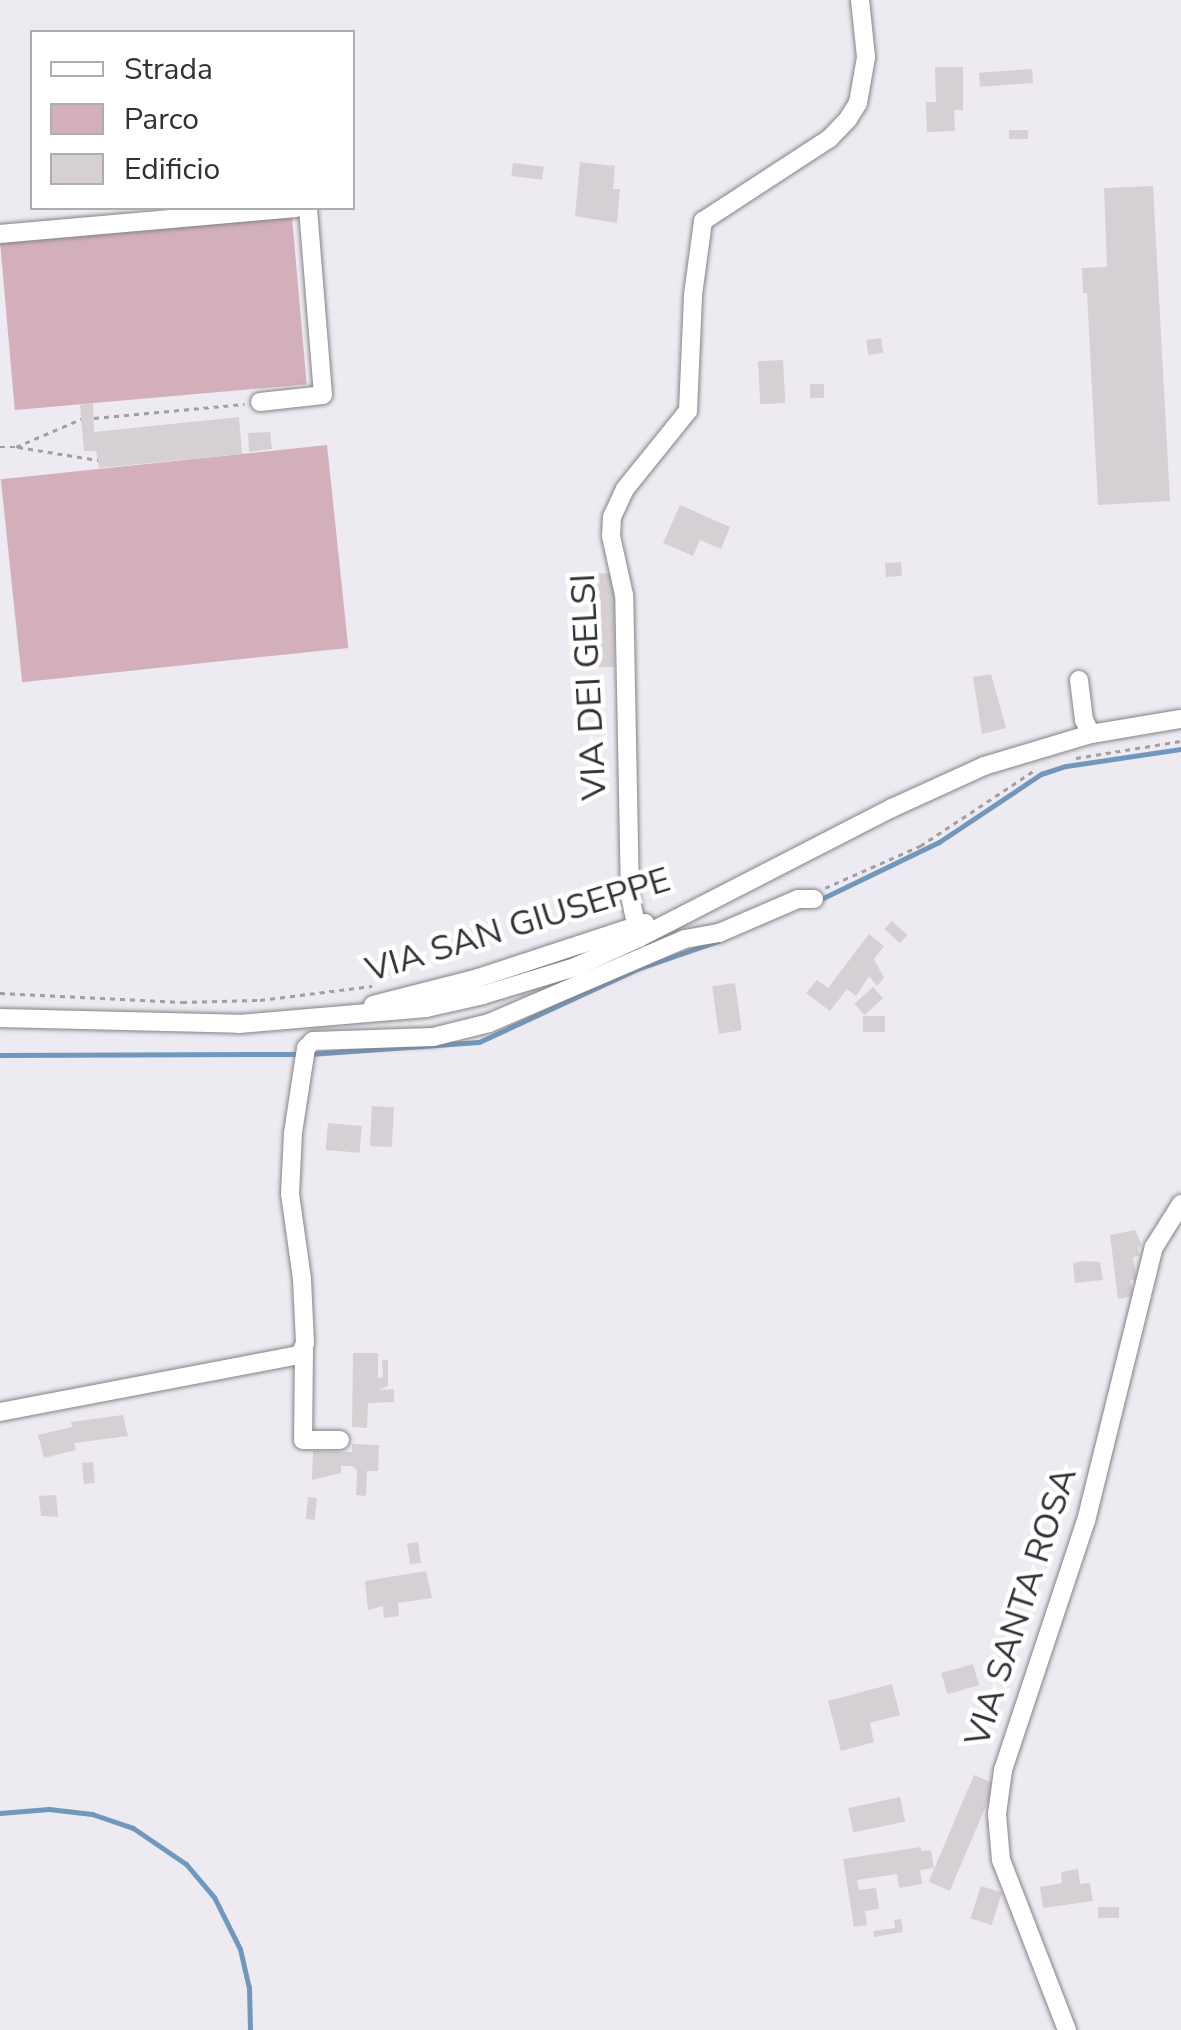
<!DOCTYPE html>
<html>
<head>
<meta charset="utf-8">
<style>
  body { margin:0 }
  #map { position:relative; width:1181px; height:2030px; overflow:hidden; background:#edeaf1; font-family:"Nunito Sans",sans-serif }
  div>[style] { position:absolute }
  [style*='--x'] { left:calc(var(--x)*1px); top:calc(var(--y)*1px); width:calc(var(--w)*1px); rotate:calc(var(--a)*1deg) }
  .green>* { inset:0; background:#d3afbc; transform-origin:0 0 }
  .stream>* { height:5px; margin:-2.5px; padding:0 2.5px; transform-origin:2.5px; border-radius:2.5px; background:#7197bc }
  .building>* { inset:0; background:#d6d0d5; transform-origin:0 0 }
  .path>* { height:2.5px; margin-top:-1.25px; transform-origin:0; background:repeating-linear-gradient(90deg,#a19fa4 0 5px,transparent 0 10px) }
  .roads { filter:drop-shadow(0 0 2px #848288) drop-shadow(0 0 2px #848288) }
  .minor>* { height:18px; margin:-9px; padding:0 9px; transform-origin:9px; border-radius:9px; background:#fff }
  span { translate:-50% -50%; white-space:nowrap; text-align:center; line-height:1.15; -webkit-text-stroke:9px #fff; paint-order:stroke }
  .street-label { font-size:35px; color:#323234 }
  .legend { position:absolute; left:30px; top:30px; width:325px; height:180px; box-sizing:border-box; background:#fff; border:2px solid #adadae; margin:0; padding:12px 18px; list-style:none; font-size:30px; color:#323234 }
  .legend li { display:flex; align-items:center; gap:20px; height:50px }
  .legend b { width:50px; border:2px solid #adadae }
</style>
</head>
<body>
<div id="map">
  <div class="green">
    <div style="left:292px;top:217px;width:168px;height:293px;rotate:85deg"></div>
    <div style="left:327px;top:445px;width:204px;height:328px;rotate:84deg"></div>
  </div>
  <div class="stream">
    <div style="--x:821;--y:899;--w:131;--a:-25.8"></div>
    <div style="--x:939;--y:842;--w:123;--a:-33.7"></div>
    <div style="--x:1041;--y:774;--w:26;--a:-18"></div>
    <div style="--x:1066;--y:766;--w:116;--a:-8.4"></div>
    <div style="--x:310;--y:1054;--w:169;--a:-4.1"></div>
    <div style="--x:479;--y:1042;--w:174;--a:-24.8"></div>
    <div style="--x:637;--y:969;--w:86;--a:-19.1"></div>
    <div style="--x:0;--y:1055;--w:299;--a:-0.2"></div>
    <div style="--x:0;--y:1813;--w:49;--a:-4.7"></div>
    <div style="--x:49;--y:1809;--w:43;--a:6.6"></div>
    <div style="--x:92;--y:1814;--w:43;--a:18.9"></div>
    <div style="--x:133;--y:1828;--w:64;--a:34.2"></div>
    <div style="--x:186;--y:1864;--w:43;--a:49.7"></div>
    <div style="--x:214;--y:1897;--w:58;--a:63.4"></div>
    <div style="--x:240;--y:1949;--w:39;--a:77"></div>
    <div style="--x:249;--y:1987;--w:43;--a:88.7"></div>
  </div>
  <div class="building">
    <div style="clip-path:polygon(935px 67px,963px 67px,963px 110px,954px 110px,955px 131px,927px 132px,926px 102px,936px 102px)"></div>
    <div style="left:1032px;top:69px;width:14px;height:53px;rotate:86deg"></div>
    <div style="left:1028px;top:130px;width:9px;height:19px;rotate:90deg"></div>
    <div style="clip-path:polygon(580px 162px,615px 166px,613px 189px,620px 189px,617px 223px,575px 216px)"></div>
    <div style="left:513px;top:163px;width:31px;height:13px;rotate:7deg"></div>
    <div style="clip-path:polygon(1153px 186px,1170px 501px,1098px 505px,1087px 293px,1083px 293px,1082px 268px,1107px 267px,1104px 188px)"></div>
    <div style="left:881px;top:338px;width:15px;height:15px;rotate:82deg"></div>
    <div style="left:783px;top:360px;width:43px;height:25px;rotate:87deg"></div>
    <div style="left:810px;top:384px;width:14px;height:14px"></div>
    <div style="clip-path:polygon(93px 403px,94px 432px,239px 417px,242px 454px,99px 468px,96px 451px,84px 451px,81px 419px,80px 405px)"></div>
    <div style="clip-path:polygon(270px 432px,272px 449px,249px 452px,248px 433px)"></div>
    <div style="clip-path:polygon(680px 505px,730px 527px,721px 549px,700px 540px,693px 556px,663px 543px)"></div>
    <div style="left:901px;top:562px;width:14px;height:16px;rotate:86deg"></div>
    <div style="clip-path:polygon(592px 573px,615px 574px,614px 667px,598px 667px,601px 603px,598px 590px,592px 589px)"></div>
    <div style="clip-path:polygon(991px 674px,1006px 728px,982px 734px,973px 677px)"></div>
    <div style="left:892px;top:921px;width:21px;height:11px;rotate:43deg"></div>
    <div style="clip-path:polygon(869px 934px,884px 946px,874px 959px,884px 978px,877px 986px,869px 976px,856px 996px,847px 989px,830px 1011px,806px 993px,817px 980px,828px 988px)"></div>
    <div style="left:735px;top:983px;width:48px;height:23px;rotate:82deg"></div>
    <div style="left:873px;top:987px;width:15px;height:25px;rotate:48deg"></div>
    <div style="left:863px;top:1016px;width:22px;height:16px"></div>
    <div style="left:372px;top:1106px;width:22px;height:40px;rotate:3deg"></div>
    <div style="left:328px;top:1123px;width:34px;height:27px;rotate:5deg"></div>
    <div style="clip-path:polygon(1135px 1230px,1142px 1246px,1138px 1247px,1139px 1256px,1133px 1257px,1137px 1279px,1130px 1280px,1133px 1296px,1118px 1299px,1110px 1235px)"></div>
    <div style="clip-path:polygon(1084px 1261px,1100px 1262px,1103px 1280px,1075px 1283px,1073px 1263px)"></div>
    <div style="clip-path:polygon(353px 1353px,378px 1353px,378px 1378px,383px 1377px,382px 1360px,388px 1360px,388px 1386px,378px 1390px,394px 1389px,394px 1402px,368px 1403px,367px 1428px,352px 1427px)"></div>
    <div style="clip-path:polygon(123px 1415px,128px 1436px,74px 1443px,76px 1450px,44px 1458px,38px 1435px,72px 1427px,71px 1422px)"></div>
    <div style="clip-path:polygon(352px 1444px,379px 1445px,378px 1471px,367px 1471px,366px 1496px,356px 1495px,357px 1470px,352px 1466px,341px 1466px,341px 1473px,312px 1480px,313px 1451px,352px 1452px)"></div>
    <div style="left:93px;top:1462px;width:21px;height:11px;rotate:85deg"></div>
    <div style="clip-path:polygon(56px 1495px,58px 1517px,41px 1516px,39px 1496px)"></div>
    <div style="left:308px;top:1497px;width:9px;height:22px;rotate:6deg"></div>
    <div style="left:418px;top:1542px;width:21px;height:11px;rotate:82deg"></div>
    <div style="clip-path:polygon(426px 1571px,432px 1598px,398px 1603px,399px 1616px,384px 1618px,383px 1606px,368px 1610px,365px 1581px)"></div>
    <div style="left:973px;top:1664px;width:22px;height:33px;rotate:74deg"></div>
    <div style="clip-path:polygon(892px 1684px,900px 1715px,870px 1723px,874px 1742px,841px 1751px,828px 1701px)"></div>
    <div style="left:974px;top:1775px;width:23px;height:116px;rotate:23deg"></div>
    <div style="left:900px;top:1797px;width:25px;height:53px;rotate:78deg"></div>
    <div style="clip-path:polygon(921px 1847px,921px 1851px,931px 1850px,934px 1868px,920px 1870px,922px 1884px,899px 1888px,897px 1874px,857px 1880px,859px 1890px,876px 1888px,879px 1909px,865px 1911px,867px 1925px,854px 1927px,843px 1859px)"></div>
    <div style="clip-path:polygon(1078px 1869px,1080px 1884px,1090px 1883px,1093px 1901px,1043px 1908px,1040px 1887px,1062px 1883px,1061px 1872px)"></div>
    <div style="left:981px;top:1886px;width:22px;height:34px;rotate:18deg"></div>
    <div style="left:1119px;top:1907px;width:11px;height:21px;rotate:90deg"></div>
    <div style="clip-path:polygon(901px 1919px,903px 1932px,874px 1937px,873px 1931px,895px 1928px,894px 1920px)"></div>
  </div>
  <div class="path">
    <div style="--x:94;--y:418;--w:151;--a:-5.3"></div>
    <div style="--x:0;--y:447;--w:16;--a:0"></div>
    <div style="--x:16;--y:447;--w:71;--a:-23.3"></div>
    <div style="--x:18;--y:447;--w:81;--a:9.2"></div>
    <div style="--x:1076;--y:758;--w:106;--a:-9.2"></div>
    <div style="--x:825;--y:888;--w:104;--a:-23.9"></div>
    <div style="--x:920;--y:846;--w:138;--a:-33.5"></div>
    <div style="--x:0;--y:993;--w:182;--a:2.8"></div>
    <div style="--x:182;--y:1002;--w:78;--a:-1.5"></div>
    <div style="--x:260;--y:1000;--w:113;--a:-7.1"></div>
  </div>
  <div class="roads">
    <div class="minor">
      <div style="--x:0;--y:234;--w:297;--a:-5"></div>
      <div style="--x:260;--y:402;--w:63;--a:-6.3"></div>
      <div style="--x:323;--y:395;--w:188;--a:-94.6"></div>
      <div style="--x:1079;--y:680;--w:40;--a:82.9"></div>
      <div style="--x:1084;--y:720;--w:16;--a:63"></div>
      <div style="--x:639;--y:938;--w:43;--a:-102.1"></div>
      <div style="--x:630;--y:896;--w:301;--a:-91.1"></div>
      <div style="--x:624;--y:595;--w:60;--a:-102.4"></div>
      <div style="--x:611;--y:536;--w:19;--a:-87"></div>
      <div style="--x:612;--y:517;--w:31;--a:-65"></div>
      <div style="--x:625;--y:489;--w:100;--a:-51.1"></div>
      <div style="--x:688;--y:411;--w:116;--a:-87.5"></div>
      <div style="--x:693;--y:295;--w:75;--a:-82.3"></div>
      <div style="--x:703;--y:221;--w:150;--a:-33.1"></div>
      <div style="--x:829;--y:139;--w:28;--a:-46"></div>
      <div style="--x:848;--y:119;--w:19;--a:-58"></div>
      <div style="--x:858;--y:103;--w:47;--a:-80.1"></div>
      <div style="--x:866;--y:57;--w:57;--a:-96"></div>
      <div style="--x:373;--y:1005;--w:108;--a:-14.4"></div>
      <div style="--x:478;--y:978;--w:176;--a:-18.2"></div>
      <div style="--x:0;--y:1018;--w:239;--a:1.4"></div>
      <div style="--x:239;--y:1024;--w:188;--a:-4.9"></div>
      <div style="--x:426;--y:1008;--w:58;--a:-12.8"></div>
      <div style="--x:483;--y:995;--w:96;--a:-16.9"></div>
      <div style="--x:575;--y:967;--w:70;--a:-24.4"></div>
      <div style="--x:639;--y:938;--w:284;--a:-27.2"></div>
      <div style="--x:892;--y:808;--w:101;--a:-24.5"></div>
      <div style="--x:984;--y:766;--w:112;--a:-16.7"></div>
      <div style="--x:1091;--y:734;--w:91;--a:-9.5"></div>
      <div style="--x:304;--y:1350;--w:90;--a:90.6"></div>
      <div style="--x:303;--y:1440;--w:37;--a:0"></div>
      <div style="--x:0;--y:1412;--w:305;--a:-10.8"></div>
      <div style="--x:300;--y:1355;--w:13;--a:-67"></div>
      <div style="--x:305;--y:1343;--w:64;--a:-92.7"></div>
      <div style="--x:302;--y:1279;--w:86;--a:-98"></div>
      <div style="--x:290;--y:1194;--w:61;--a:-87.2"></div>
      <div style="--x:293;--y:1133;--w:86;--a:-81.3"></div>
      <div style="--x:306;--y:1048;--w:10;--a:-45"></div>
      <div style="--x:313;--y:1041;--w:120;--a:-1.9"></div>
      <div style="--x:433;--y:1037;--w:58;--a:-14"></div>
      <div style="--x:489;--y:1023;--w:213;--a:-23.2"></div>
      <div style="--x:685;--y:939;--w:35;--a:-10"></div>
      <div style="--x:719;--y:933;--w:86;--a:-23.3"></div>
      <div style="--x:798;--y:899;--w:16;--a:0"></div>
      <div style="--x:1067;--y:2030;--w:182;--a:-111.2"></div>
      <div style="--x:1001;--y:1860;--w:46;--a:-95"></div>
      <div style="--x:997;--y:1814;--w:44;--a:-82.2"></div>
      <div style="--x:1003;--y:1770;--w:262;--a:-71.6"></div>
      <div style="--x:1086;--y:1521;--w:282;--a:-76.1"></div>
      <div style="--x:1154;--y:1247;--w:51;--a:-57.9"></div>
    </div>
  </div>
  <div class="street-label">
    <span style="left:589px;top:687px;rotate:-93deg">VIA DEI GELSI</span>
    <span style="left:518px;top:925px;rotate:-17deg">VIA SAN GIUSEPPE</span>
    <span style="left:1021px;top:1607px;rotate:-72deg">VIA SANTA ROSA</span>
  </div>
  <ul class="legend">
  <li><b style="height:12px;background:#fff"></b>Strada</li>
  <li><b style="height:28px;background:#d3afbc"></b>Parco</li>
  <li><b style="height:28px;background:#d6d0d5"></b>Edificio</li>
  </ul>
</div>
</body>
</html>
